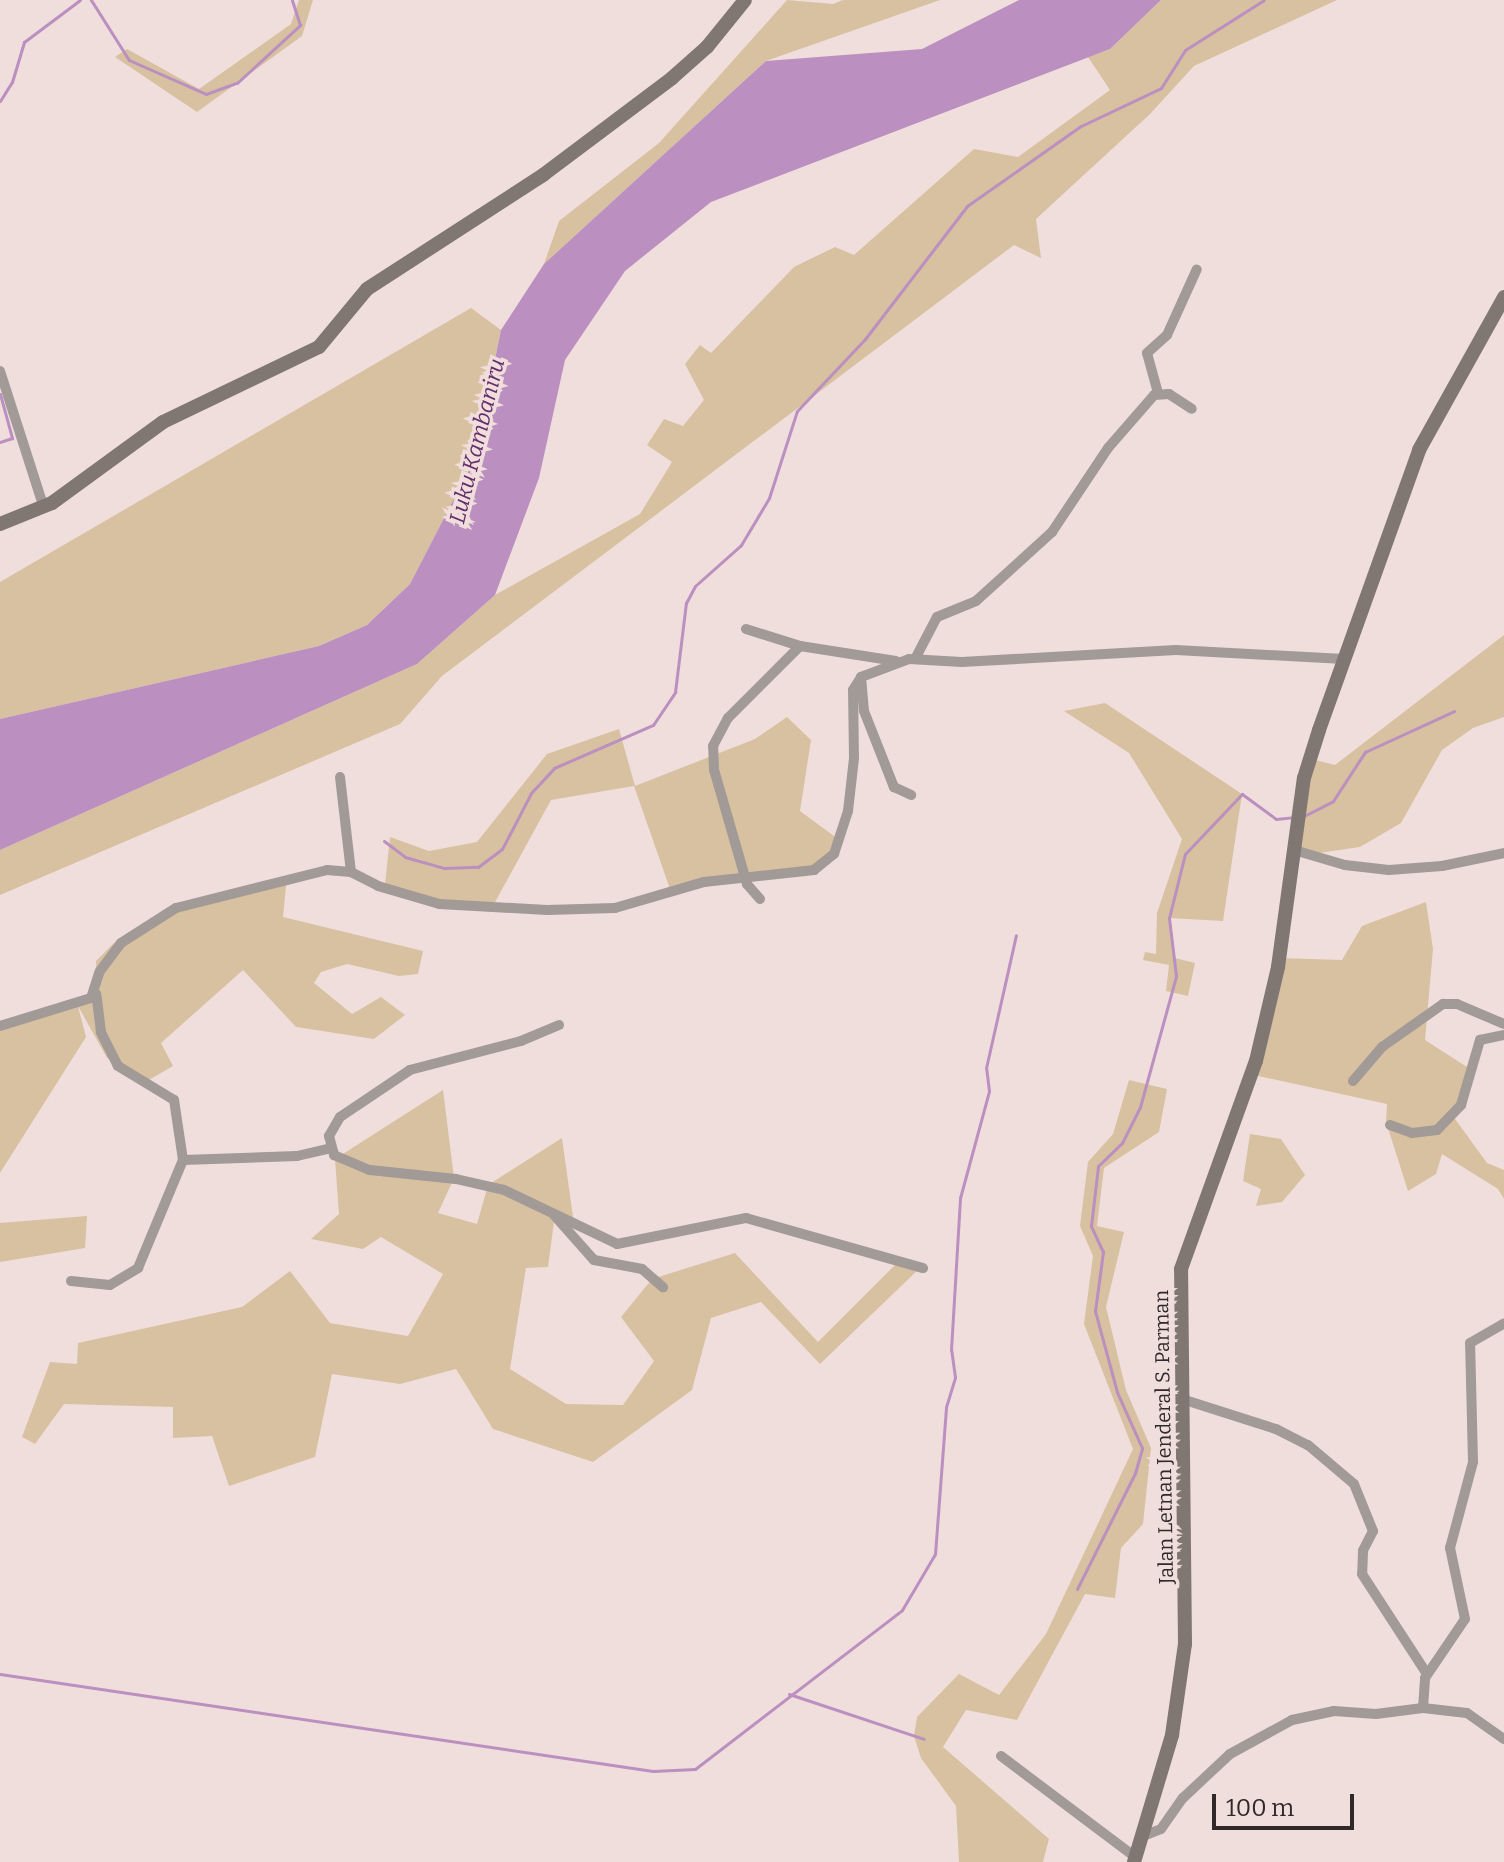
<!DOCTYPE html>
<html>
<head>
<meta charset="utf-8">
<style>
  body { margin:0 }
  #map { position:relative; width:1504px; height:1862px; overflow:hidden; background:#f0dedd; font-family:Bitter,serif }
  div>[style] { position:absolute }
  [style*='--x'] { left:calc(var(--x)*1px); top:calc(var(--y)*1px); width:calc(var(--w)*1px); rotate:calc(var(--a)*1deg) }
  .green>* { inset:0; background:#d8c1a0 }
  .water>* { inset:0; background:#bb8fbf }
  .stream>* { height:3px; margin:-1.5px; padding:0 1.5px; transform-origin:1.5px; border-radius:1.5px; background:#bb8fbf }
  .street>* { height:10px; margin:-5px; padding:0 5px; transform-origin:5px; border-radius:5px; background:#a19a96 }
  .secondary>* { height:14px; margin:-7px; padding:0 7px; transform-origin:7px; border-radius:7px; background:#807772 }
  span { translate:-50% -50%; white-space:nowrap; text-align:center; line-height:1.15; -webkit-text-stroke:7px #f0dedd; paint-order:stroke }
  .street-label { font-size:20px; color:#302929 }
  .water-label { font-size:22px; color:#652e6b; font-style:italic }
  .scale { position:absolute; left:1212px; top:1794px; width:142px; height:36px; box-sizing:border-box; border:4px solid #302929; border-top:0; padding-left:10px; font-size:24px; line-height:28px; white-space:nowrap; color:#302929; -webkit-text-stroke:6px #f0dedd; paint-order:stroke }
</style>
</head>
<body>
<div id="map">
  <div class="green">
    <div style="clip-path:polygon(299px 0,313px 0,302px 36px,197px 112px,115px 57px,127px 49px,199px 89px,291px 24px)"></div>
    <div style="clip-path:polygon(787px 0,833px 4px,843px 0,940px 0,766px 61px,544px 264px,559px 221px,659px 143px)"></div>
    <div style="clip-path:polygon(1161px 0,1337px 0,1194px 66px,1149px 115px,1036px 219px,1041px 258px,1014px 245px,442px 676px,400px 724px,0 895px,0 850px,417px 664px,495px 595px,640px 514px,672px 462px,647px 445px,664px 419px,683px 426px,704px 400px,685px 364px,700px 345px,711px 353px,794px 267px,835px 247px,854px 255px,974px 149px,1018px 157px,1110px 90px,1088px 57px,1110px 49px)"></div>
    <div style="clip-path:polygon(471px 308px,501px 330px,475px 458px,410px 584px,367px 625px,319px 646px,0 719px,0 582px)"></div>
    <div style="clip-path:polygon(1504px 635px,1504px 717px,1473px 728px,1442px 750px,1401px 823px,1360px 847px,1312px 854px,1293px 849px,1307px 758px,1335px 765px)"></div>
    <div style="clip-path:polygon(1105px 703px,1242px 794px,1223px 921px,1169px 918px,1175px 958px,1195px 963px,1188px 996px,1166px 991px,1169px 965px,1143px 960px,1145px 952px,1156px 954px,1157px 913px,1182px 839px,1129px 753px,1064px 711px)"></div>
    <div style="clip-path:polygon(787px 717px,811px 740px,800px 811px,838px 839px,834px 851px,811px 868px,670px 889px,634px 786px,551px 800px,494px 904px,440px 901px,385px 885px,390px 837px,429px 851px,477px 842px,547px 754px,619px 729px,635px 786px,755px 739px)"></div>
    <div style="clip-path:polygon(287px 877px,283px 917px,423px 951px,418px 974px,399px 976px,347px 964px,321px 972px,314px 983px,352px 1014px,381px 997px,405px 1015px,374px 1039px,296px 1027px,243px 970px,161px 1043px,173px 1066px,147px 1081px,107px 1058px,78px 1006px,86px 1037px,0 1173px,0 1024px,90px 996px,97px 980px,96px 961px,115px 942px,179px 904px)"></div>
    <div style="clip-path:polygon(1426px 902px,1433px 949px,1425px 1040px,1467px 1067px,1462px 1096px,1450px 1112px,1487px 1163px,1504px 1170px,1504px 1199px,1498px 1189px,1442px 1154px,1436px 1174px,1408px 1191px,1386px 1122px,1387px 1104px,1249px 1074px,1278px 958px,1342px 960px,1362px 926px)"></div>
    <div style="clip-path:polygon(1129px 1080px,1167px 1089px,1159px 1132px,1104px 1168px,1097px 1226px,1124px 1232px,1106px 1307px,1126px 1390px,1151px 1448px,1143px 1524px,1121px 1548px,1115px 1598px,1085px 1594px,1017px 1720px,966px 1710px,943px 1747px,1049px 1839px,1043px 1862px,959px 1862px,956px 1806px,921px 1758px,914px 1736px,917px 1717px,959px 1674px,999px 1695px,1046px 1634px,1133px 1449px,1084px 1324px,1093px 1256px,1080px 1226px,1088px 1162px,1113px 1134px)"></div>
    <div style="clip-path:polygon(443px 1090px,454px 1178px,438px 1213px,477px 1224px,488px 1185px,562px 1138px,574px 1224px,555px 1214px,548px 1267px,526px 1268px,510px 1369px,566px 1404px,623px 1405px,654px 1361px,621px 1317px,652px 1279px,735px 1253px,818px 1342px,900px 1260px,922px 1266px,820px 1364px,761px 1302px,711px 1318px,692px 1390px,593px 1462px,493px 1429px,456px 1369px,400px 1384px,332px 1374px,315px 1457px,229px 1486px,212px 1436px,173px 1438px,173px 1407px,64px 1404px,35px 1444px,22px 1437px,50px 1362px,77px 1364px,78px 1343px,242px 1307px,290px 1271px,330px 1323px,408px 1336px,443px 1274px,381px 1237px,363px 1249px,311px 1239px,339px 1214px,335px 1159px)"></div>
    <div style="clip-path:polygon(1250px 1134px,1281px 1139px,1305px 1175px,1282px 1202px,1256px 1206px,1261px 1189px,1243px 1181px)"></div>
    <div style="clip-path:polygon(87px 1216px,85px 1248px,0 1262px,0 1223px)"></div>
  </div>
  <div class="water">
    <div style="clip-path:polygon(1019px 0,1161px 0,1110px 49px,711px 202px,625px 271px,565px 360px,539px 478px,495px 595px,417px 664px,0 850px,0 719px,319px 646px,367px 625px,410px 584px,475px 458px,501px 330px,544px 264px,766px 61px,922px 49px)"></div>
  </div>
  <div class="stream">
    <div style="--x:91;--y:0;--w:71;--a:57.7"></div>
    <div style="--x:129;--y:60;--w:84;--a:23.8"></div>
    <div style="--x:206;--y:94;--w:33;--a:-20"></div>
    <div style="--x:237;--y:83;--w:86;--a:-42.6"></div>
    <div style="--x:300;--y:25;--w:26;--a:-108"></div>
    <div style="--x:0;--y:101;--w:22;--a:-58"></div>
    <div style="--x:12;--y:82;--w:42;--a:-73.3"></div>
    <div style="--x:24;--y:42;--w:70;--a:-36.9"></div>
    <div style="--x:0;--y:394;--w:46;--a:74.7"></div>
    <div style="--x:12;--y:438;--w:13;--a:162"></div>
    <div style="--x:1302;--y:817;--w:35;--a:-27"></div>
    <div style="--x:1333;--y:801;--w:59;--a:-56.9"></div>
    <div style="--x:1365;--y:752;--w:98;--a:-24.7"></div>
    <div style="--x:384;--y:841;--w:26;--a:37"></div>
    <div style="--x:405;--y:857;--w:41;--a:15.8"></div>
    <div style="--x:444;--y:868;--w:34;--a:-2"></div>
    <div style="--x:478;--y:867;--w:30;--a:-37"></div>
    <div style="--x:502;--y:849;--w:63;--a:-62.6"></div>
    <div style="--x:531;--y:793;--w:34;--a:-47"></div>
    <div style="--x:554;--y:768;--w:108;--a:-23.5"></div>
    <div style="--x:653;--y:725;--w:40;--a:-56"></div>
    <div style="--x:675;--y:692;--w:90;--a:-83"></div>
    <div style="--x:686;--y:603;--w:19;--a:-62"></div>
    <div style="--x:695;--y:586;--w:62;--a:-41.7"></div>
    <div style="--x:741;--y:545;--w:55;--a:-59.2"></div>
    <div style="--x:769;--y:498;--w:91;--a:-72.2"></div>
    <div style="--x:797;--y:411;--w:99;--a:-46.6"></div>
    <div style="--x:865;--y:339;--w:168;--a:-52.5"></div>
    <div style="--x:967;--y:206;--w:139;--a:-35.1"></div>
    <div style="--x:1081;--y:126;--w:89;--a:-25.4"></div>
    <div style="--x:1161;--y:88;--w:45;--a:-57.7"></div>
    <div style="--x:1185;--y:50;--w:93;--a:-32.3"></div>
    <div style="--x:1077;--y:1589;--w:130;--a:-63.4"></div>
    <div style="--x:1135;--y:1473;--w:26;--a:-74"></div>
    <div style="--x:1142;--y:1448;--w:61;--a:-114.1"></div>
    <div style="--x:1117;--y:1392;--w:84;--a:-105.2"></div>
    <div style="--x:1095;--y:1311;--w:60;--a:-82.3"></div>
    <div style="--x:1103;--y:1252;--w:29;--a:-115"></div>
    <div style="--x:1091;--y:1226;--w:60;--a:-83.3"></div>
    <div style="--x:1098;--y:1166;--w:33;--a:-44"></div>
    <div style="--x:1122;--y:1143;--w:40;--a:-63.4"></div>
    <div style="--x:1140;--y:1107;--w:136;--a:-74.6"></div>
    <div style="--x:1176;--y:976;--w:58;--a:-96.9"></div>
    <div style="--x:1169;--y:918;--w:66;--a:-76"></div>
    <div style="--x:1185;--y:854;--w:83;--a:-46.5"></div>
    <div style="--x:1242;--y:794;--w:42;--a:36.3"></div>
    <div style="--x:1276;--y:819;--w:18;--a:-6"></div>
    <div style="--x:0;--y:1674;--w:660;--a:8.45"></div>
    <div style="--x:653;--y:1771;--w:42;--a:-2.7"></div>
    <div style="--x:695;--y:1769;--w:261;--a:-37.5"></div>
    <div style="--x:902;--y:1610;--w:65;--a:-59.5"></div>
    <div style="--x:935;--y:1554;--w:147;--a:-85.7"></div>
    <div style="--x:946;--y:1407;--w:31;--a:-73"></div>
    <div style="--x:955;--y:1377;--w:27;--a:-98"></div>
    <div style="--x:951;--y:1350;--w:152;--a:-86.6"></div>
    <div style="--x:960;--y:1198;--w:111;--a:-74.8"></div>
    <div style="--x:989;--y:1091;--w:23;--a:-97"></div>
    <div style="--x:986;--y:1068;--w:136;--a:-77.3"></div>
    <div style="--x:789;--y:1694;--w:142;--a:18.4"></div>
  </div>
  <div class="street">
    <div style="--x:0;--y:371;--w:144;--a:72.2"></div>
    <div style="--x:1158;--y:393;--w:41;--a:-105.4"></div>
    <div style="--x:1147;--y:353;--w:27;--a:-42"></div>
    <div style="--x:1167;--y:335;--w:72;--a:-65.6"></div>
    <div style="--x:746;--y:629;--w:57;--a:17.5"></div>
    <div style="--x:800;--y:646;--w:97;--a:8.9"></div>
    <div style="--x:915;--y:659;--w:47;--a:-62.4"></div>
    <div style="--x:937;--y:617;--w:42;--a:-22.3"></div>
    <div style="--x:976;--y:601;--w:103;--a:-42.2"></div>
    <div style="--x:1052;--y:532;--w:101;--a:-56.3"></div>
    <div style="--x:1108;--y:448;--w:70;--a:-49"></div>
    <div style="--x:1154;--y:395;--w:15;--a:-4"></div>
    <div style="--x:1169;--y:394;--w:27;--a:33"></div>
    <div style="--x:861;--y:677;--w:34;--a:85"></div>
    <div style="--x:864;--y:711;--w:82;--a:68.5"></div>
    <div style="--x:894;--y:787;--w:19;--a:25"></div>
    <div style="--x:340;--y:777;--w:96;--a:83.4"></div>
    <div style="--x:1294;--y:850;--w:53;--a:16.4"></div>
    <div style="--x:1345;--y:865;--w:44;--a:6.5"></div>
    <div style="--x:1389;--y:870;--w:53;--a:-4.3"></div>
    <div style="--x:1442;--y:866;--w:63;--a:-11.8"></div>
    <div style="--x:760;--y:899;--w:20;--a:-131"></div>
    <div style="--x:747;--y:884;--w:119;--a:-106.1"></div>
    <div style="--x:714;--y:770;--w:24;--a:-92"></div>
    <div style="--x:713;--y:746;--w:32;--a:-62"></div>
    <div style="--x:728;--y:718;--w:102;--a:-45"></div>
    <div style="--x:559;--y:1025;--w:41;--a:157.2"></div>
    <div style="--x:521;--y:1041;--w:115;--a:165.4"></div>
    <div style="--x:410;--y:1070;--w:84;--a:146.1"></div>
    <div style="--x:340;--y:1117;--w:22;--a:120"></div>
    <div style="--x:329;--y:1136;--w:20;--a:75"></div>
    <div style="--x:334;--y:1155;--w:39;--a:23"></div>
    <div style="--x:370;--y:1170;--w:86;--a:6"></div>
    <div style="--x:456;--y:1179;--w:49;--a:12.9"></div>
    <div style="--x:504;--y:1190;--w:125;--a:25.5"></div>
    <div style="--x:617;--y:1244;--w:132;--a:-11.4"></div>
    <div style="--x:746;--y:1218;--w:184;--a:15.8"></div>
    <div style="--x:0;--y:1026;--w:95;--a:-17.1"></div>
    <div style="--x:91;--y:998;--w:28;--a:-72"></div>
    <div style="--x:100;--y:971;--w:35;--a:-53"></div>
    <div style="--x:121;--y:943;--w:65;--a:-32.5"></div>
    <div style="--x:176;--y:908;--w:156;--a:-14.1"></div>
    <div style="--x:327;--y:870;--w:24;--a:5"></div>
    <div style="--x:351;--y:872;--w:30;--a:27"></div>
    <div style="--x:378;--y:886;--w:64;--a:16.4"></div>
    <div style="--x:439;--y:904;--w:108;--a:3.2"></div>
    <div style="--x:547;--y:910;--w:68;--a:-1.7"></div>
    <div style="--x:615;--y:908;--w:93;--a:-16.3"></div>
    <div style="--x:704;--y:882;--w:111;--a:-6.2"></div>
    <div style="--x:814;--y:870;--w:26;--a:-39"></div>
    <div style="--x:834;--y:854;--w:45;--a:-72"></div>
    <div style="--x:848;--y:811;--w:53;--a:-83.5"></div>
    <div style="--x:854;--y:758;--w:68;--a:-90.8"></div>
    <div style="--x:853;--y:690;--w:15;--a:-58"></div>
    <div style="--x:861;--y:677;--w:51;--a:-20.6"></div>
    <div style="--x:909;--y:659;--w:53;--a:3.2"></div>
    <div style="--x:962;--y:662;--w:214;--a:-3.2"></div>
    <div style="--x:1176;--y:650;--w:168;--a:3.1"></div>
    <div style="--x:1353;--y:1081;--w:45;--a:-49.5"></div>
    <div style="--x:1382;--y:1047;--w:75;--a:-35.2"></div>
    <div style="--x:1443;--y:1004;--w:14;--a:0"></div>
    <div style="--x:1457;--y:1004;--w:51;--a:23.1"></div>
    <div style="--x:1390;--y:1125;--w:23;--a:20"></div>
    <div style="--x:1412;--y:1133;--w:25;--a:-7"></div>
    <div style="--x:1437;--y:1130;--w:35;--a:-46"></div>
    <div style="--x:1461;--y:1105;--w:68;--a:-73.7"></div>
    <div style="--x:1480;--y:1040;--w:25;--a:-12"></div>
    <div style="--x:183;--y:1160;--w:114;--a:-2"></div>
    <div style="--x:297;--y:1156;--w:35;--a:-13"></div>
    <div style="--x:554;--y:1215;--w:60;--a:48.4"></div>
    <div style="--x:594;--y:1260;--w:49;--a:10.6"></div>
    <div style="--x:642;--y:1269;--w:28;--a:41"></div>
    <div style="--x:71;--y:1281;--w:39;--a:6"></div>
    <div style="--x:110;--y:1285;--w:33;--a:-31"></div>
    <div style="--x:138;--y:1268;--w:117;--a:-67.4"></div>
    <div style="--x:183;--y:1160;--w:61;--a:-98.5"></div>
    <div style="--x:174;--y:1100;--w:66;--a:-148.7"></div>
    <div style="--x:118;--y:1066;--w:38;--a:-117"></div>
    <div style="--x:101;--y:1032;--w:38;--a:-97"></div>
    <div style="--x:1185;--y:1400;--w:96;--a:17.7"></div>
    <div style="--x:1276;--y:1429;--w:36;--a:27"></div>
    <div style="--x:1308;--y:1445;--w:60;--a:40.3"></div>
    <div style="--x:1354;--y:1484;--w:51;--a:68"></div>
    <div style="--x:1373;--y:1531;--w:22;--a:117"></div>
    <div style="--x:1363;--y:1551;--w:23;--a:92"></div>
    <div style="--x:1362;--y:1574;--w:119;--a:57"></div>
    <div style="--x:1423;--y:1708;--w:44;--a:6.5"></div>
    <div style="--x:1467;--y:1713;--w:45;--a:35.1"></div>
    <div style="--x:1001;--y:1756;--w:168;--a:37"></div>
    <div style="--x:1143;--y:1836;--w:19;--a:-21"></div>
    <div style="--x:1161;--y:1829;--w:38;--a:-55"></div>
    <div style="--x:1183;--y:1798;--w:64;--a:-43.1"></div>
    <div style="--x:1230;--y:1754;--w:71;--a:-28.7"></div>
    <div style="--x:1292;--y:1720;--w:43;--a:-12.1"></div>
    <div style="--x:1334;--y:1711;--w:42;--a:4.1"></div>
    <div style="--x:1376;--y:1714;--w:47;--a:-7.3"></div>
    <div style="--x:1423;--y:1708;--w:30;--a:-86"></div>
    <div style="--x:1425;--y:1678;--w:71;--a:-55.9"></div>
    <div style="--x:1465;--y:1619;--w:73;--a:-101.9"></div>
    <div style="--x:1450;--y:1548;--w:89;--a:-75"></div>
    <div style="--x:1473;--y:1462;--w:119;--a:-91.4"></div>
    <div style="--x:1470;--y:1343;--w:39;--a:-30"></div>
  </div>
  <div class="secondary">
    <div style="--x:0;--y:524;--w:56;--a:-22"></div>
    <div style="--x:52;--y:503;--w:137;--a:-36.1"></div>
    <div style="--x:163;--y:422;--w:173;--a:-25.7"></div>
    <div style="--x:319;--y:347;--w:75;--a:-50.4"></div>
    <div style="--x:367;--y:289;--w:210;--a:-32.9"></div>
    <div style="--x:543;--y:175;--w:161;--a:-36.9"></div>
    <div style="--x:672;--y:78;--w:47;--a:-41.5"></div>
    <div style="--x:707;--y:47;--w:60;--a:-51"></div>
    <div style="--x:1134;--y:1862;--w:133;--a:-73.3"></div>
    <div style="--x:1172;--y:1735;--w:92;--a:-81.9"></div>
    <div style="--x:1185;--y:1644;--w:375;--a:-90.6"></div>
    <div style="--x:1181;--y:1269;--w:221;--a:-70.2"></div>
    <div style="--x:1256;--y:1061;--w:97;--a:-76.8"></div>
    <div style="--x:1278;--y:967;--w:191;--a:-82.2"></div>
    <div style="--x:1304;--y:778;--w:50;--a:-72.6"></div>
    <div style="--x:1319;--y:730;--w:297;--a:-70.3"></div>
    <div style="--x:1419;--y:450;--w:175;--a:-60.9"></div>
  </div>
  <div class="street-label">
    <span style="left:1164px;top:1437px;rotate:-91deg">Jalan Letnan Jenderal S. Parman</span>
  </div>
  <div class="water-label">
    <span style="left:477px;top:441px;rotate:-76deg">Luku Kambaniru</span>
  </div>
  <div class="scale">100 m</div>
</div>
</body>
</html>
